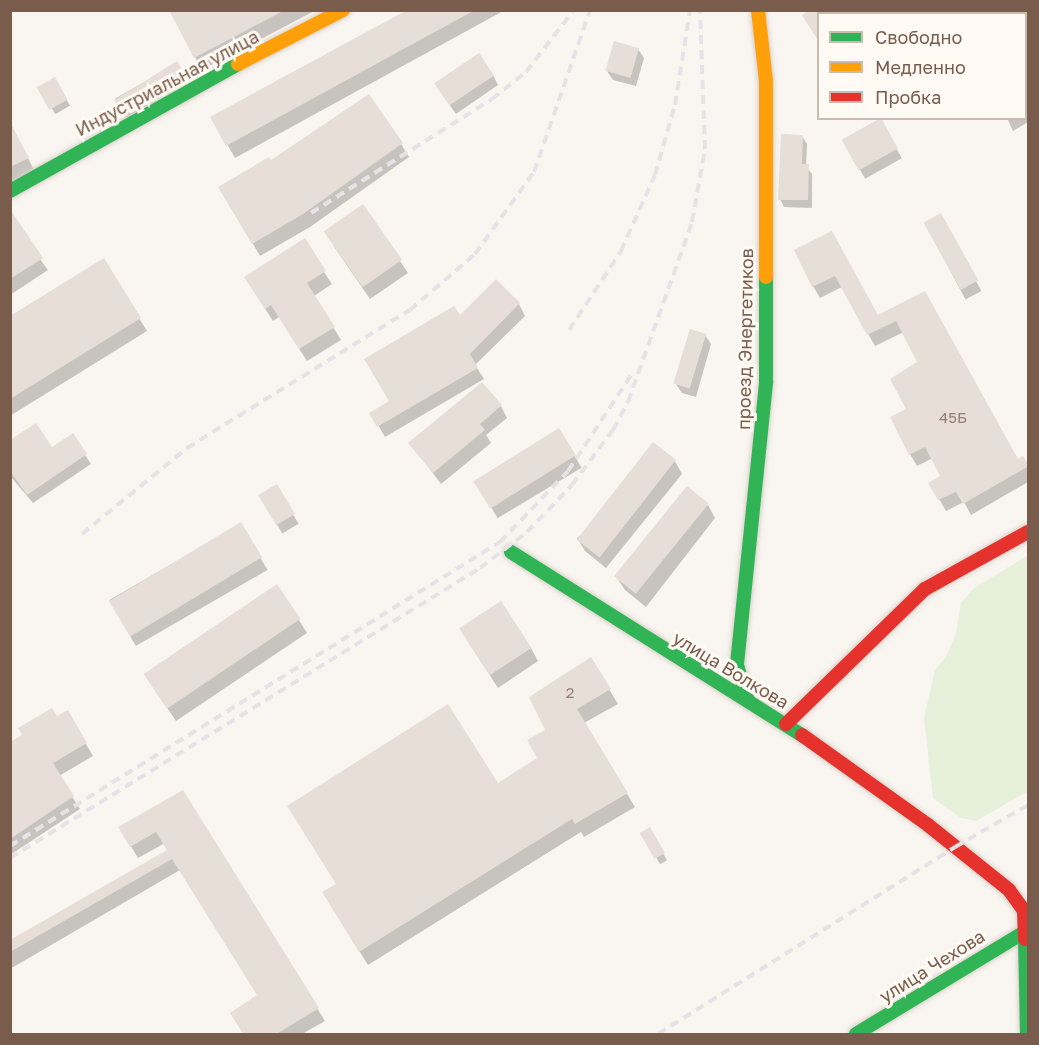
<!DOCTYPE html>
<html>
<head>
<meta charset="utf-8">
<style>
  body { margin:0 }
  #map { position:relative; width:1039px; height:1045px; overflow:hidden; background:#f9f5f0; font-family:"Golos Text",sans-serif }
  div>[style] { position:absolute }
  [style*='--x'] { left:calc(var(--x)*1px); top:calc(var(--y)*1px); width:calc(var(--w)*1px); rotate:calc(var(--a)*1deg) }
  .green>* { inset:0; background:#e7f0db }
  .shadow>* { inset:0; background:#0003; transform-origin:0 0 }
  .building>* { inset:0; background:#e6ded7; transform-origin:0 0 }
  .roads { filter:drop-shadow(0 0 2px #d9d2cb) drop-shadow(0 0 2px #d9d2cb) }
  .fast>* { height:14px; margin:-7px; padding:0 7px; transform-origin:7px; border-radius:7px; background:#30b455 }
  .slow>* { height:14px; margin:-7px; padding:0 7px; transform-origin:7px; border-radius:7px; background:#ff9f0a }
  .jam>* { height:14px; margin:-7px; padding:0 7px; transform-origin:7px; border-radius:7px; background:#e5322d }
  .rail>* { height:4px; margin-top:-2px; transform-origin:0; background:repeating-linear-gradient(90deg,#e6e3e7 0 9px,transparent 0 15px) }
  span { translate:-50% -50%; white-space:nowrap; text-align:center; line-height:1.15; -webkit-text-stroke:6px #fffaf3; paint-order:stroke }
  .number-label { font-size:15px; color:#977e72 }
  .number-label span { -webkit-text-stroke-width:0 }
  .street-label { font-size:18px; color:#7a5c4d }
  .frame { position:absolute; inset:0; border:12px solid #7a5c4d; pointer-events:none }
  .legend { position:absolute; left:817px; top:12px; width:210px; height:108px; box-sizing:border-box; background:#fffaf3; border:2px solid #cabbb1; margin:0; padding:8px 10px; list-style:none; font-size:18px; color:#7a5c4d }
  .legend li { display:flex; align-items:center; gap:12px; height:30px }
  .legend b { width:30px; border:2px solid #cabbb1 }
</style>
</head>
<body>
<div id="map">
  <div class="green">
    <div style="clip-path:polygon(1028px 555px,1028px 791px,976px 821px,961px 818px,933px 798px,924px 718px,935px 670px,946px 657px,956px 633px,961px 603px,973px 589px)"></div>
  </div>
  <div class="shadow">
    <div style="clip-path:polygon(170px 10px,316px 10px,202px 70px)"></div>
    <div style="clip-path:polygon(410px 10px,505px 10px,235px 158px,212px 118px)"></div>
    <div style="left:809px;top:10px;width:107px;height:10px"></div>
    <div style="left:956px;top:10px;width:30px;height:4px"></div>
    <div style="clip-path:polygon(1028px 10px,1028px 20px,1022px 10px)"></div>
    <div style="clip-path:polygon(638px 49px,644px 58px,636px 86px,613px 80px,607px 71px)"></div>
    <div style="left:177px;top:63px;width:22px;height:72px;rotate:60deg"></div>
    <div style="clip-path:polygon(493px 75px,498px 85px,456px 114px,442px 94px)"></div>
    <div style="left:54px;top:79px;width:31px;height:17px;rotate:59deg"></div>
    <div style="clip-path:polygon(1026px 101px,1028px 122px,1013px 131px,1007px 118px,1026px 118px)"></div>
    <div style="left:880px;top:119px;width:45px;height:42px;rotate:61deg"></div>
    <div style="clip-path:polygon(10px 123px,35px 172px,12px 182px,10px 179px)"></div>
    <div style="clip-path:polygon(802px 136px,807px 144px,806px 166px,812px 174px,812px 208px,784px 207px,780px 199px)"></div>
    <div style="clip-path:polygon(401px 144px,409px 157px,310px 227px,260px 256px,220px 187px,271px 162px)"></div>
    <div style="left:941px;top:215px;width:86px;height:18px;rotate:62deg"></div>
    <div style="clip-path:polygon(10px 218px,48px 270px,10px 295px)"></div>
    <div style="clip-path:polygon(832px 233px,878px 317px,924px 293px,1018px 461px,1022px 458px,1028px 469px,1028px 482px,971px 515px,964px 502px,946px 511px,930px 483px,942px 476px,933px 458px,917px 466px,910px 454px,908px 409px,919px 363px,904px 332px,875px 346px,842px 287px,820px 298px,813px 286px)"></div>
    <div style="clip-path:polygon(333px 245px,400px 261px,408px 273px,370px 299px)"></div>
    <div style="clip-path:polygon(103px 260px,147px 331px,10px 416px,10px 318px)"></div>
    <div style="clip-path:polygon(324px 272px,332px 284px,314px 296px,341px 340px,307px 361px,279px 317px,273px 321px,253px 290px)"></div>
    <div style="clip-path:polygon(519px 304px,525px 316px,475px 365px,484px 379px,385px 437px,371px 413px,391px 402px,460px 317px)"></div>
    <div style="clip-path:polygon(705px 335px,711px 344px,696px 397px,682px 393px,676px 384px)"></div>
    <div style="clip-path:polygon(501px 406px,507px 418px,486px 435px,491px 443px,441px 484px,410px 443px)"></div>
    <div style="left:559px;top:430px;width:44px;height:98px;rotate:59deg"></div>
    <div style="clip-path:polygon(72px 435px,91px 464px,33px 503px,10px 476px,10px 442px,51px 450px)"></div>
    <div style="clip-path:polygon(675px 461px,682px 474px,606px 568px,585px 551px,577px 538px)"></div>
    <div style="left:276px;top:486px;width:44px;height:19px;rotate:59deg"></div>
    <div style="clip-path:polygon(708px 505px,715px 518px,646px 607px,625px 590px,617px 578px)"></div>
    <div style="left:241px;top:524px;width:53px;height:152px;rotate:60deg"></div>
    <div style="clip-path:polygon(299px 620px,307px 633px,176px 721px,153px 687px)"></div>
    <div style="clip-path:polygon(469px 643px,531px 648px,538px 661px,498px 688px)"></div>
    <div style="clip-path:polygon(591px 659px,618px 704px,584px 723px,635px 807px,584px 837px,581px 832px,368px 965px,332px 907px,498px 785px,539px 759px,547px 730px)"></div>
    <div style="clip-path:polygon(67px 712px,93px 756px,59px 776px,80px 809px,10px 855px,10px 743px)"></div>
    <div style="clip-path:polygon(183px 792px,325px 1021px,302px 1034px,245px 1034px,258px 996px,180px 870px,10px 969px,10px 942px,169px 851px,165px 843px,138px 858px,120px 828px)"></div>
    <div style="left:649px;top:829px;width:36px;height:8px;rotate:60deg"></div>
  </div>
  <div class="building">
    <div style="clip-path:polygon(169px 10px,285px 10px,194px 58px)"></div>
    <div style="clip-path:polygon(407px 10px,475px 10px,226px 146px,210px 117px)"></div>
    <div style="clip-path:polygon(809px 10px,819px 10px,819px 42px,802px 15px)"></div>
    <div style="left:614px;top:41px;width:26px;height:31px;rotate:16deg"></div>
    <div style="left:479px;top:53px;width:27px;height:54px;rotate:56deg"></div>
    <div style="left:177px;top:61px;width:13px;height:74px;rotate:58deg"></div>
    <div style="left:55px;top:77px;width:26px;height:21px;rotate:61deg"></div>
    <div style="clip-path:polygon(369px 94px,403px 143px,303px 214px,252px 244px,218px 187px,269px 157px,271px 160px)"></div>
    <div style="left:881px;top:118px;width:35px;height:45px;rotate:61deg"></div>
    <div style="clip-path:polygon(10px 122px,29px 158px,10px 167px)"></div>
    <div style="clip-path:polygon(781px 134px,803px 135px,802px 164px,809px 164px,808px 200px,778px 200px)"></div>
    <div style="left:363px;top:204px;width:68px;height:48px;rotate:55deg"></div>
    <div style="clip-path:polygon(10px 209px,43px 258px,10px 279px)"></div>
    <div style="left:941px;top:213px;width:77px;height:20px;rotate:61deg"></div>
    <div style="clip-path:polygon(832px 231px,878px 315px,925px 291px,1018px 459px,1023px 456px,1029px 466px,963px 504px,956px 492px,938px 500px,928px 483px,940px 476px,925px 447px,909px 455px,890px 417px,906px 409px,890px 379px,917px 362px,896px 321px,867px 335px,835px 276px,812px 287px,794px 250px)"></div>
    <div style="clip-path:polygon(305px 238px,326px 271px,307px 283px,335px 327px,299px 349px,271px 305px,265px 309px,244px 277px)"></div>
    <div style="clip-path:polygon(104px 258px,141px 318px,10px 399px,10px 316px)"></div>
    <div style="clip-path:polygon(496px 279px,520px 303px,470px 354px,478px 368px,377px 427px,369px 413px,389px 401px,364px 359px,454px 306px,460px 315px)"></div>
    <div style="left:690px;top:329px;width:17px;height:57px;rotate:17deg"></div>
    <div style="clip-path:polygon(482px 382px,502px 405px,480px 424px,485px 430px,433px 473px,408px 443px)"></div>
    <div style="clip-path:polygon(36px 423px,52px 447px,73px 433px,87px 454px,27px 495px,10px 471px,10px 440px)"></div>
    <div style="left:559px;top:428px;width:32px;height:101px;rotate:58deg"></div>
    <div style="left:653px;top:442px;width:29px;height:124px;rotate:38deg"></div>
    <div style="left:277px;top:484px;width:35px;height:22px;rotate:59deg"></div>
    <div style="left:687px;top:486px;width:28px;height:116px;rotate:39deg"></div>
    <div style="left:241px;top:522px;width:41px;height:154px;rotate:59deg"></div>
    <div style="left:277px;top:584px;width:42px;height:161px;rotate:56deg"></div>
    <div style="left:501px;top:601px;width:56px;height:50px;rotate:57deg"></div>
    <div style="clip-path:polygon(591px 657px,611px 689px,577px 709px,628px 793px,575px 824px,572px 819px,359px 952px,322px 892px,336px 884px,287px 806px,448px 704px,498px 783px,537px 758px,527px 740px,545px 730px,529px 697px)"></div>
    <div style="clip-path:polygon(52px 708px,57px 716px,68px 710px,87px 743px,53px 763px,74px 796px,10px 839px,10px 742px,22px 735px,18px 728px)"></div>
    <div style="clip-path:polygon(183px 790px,319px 1008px,275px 1035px,244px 1035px,230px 1013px,257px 995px,172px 859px,10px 952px,10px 940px,167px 850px,156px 832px,130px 847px,118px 827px)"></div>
    <div style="left:650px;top:827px;width:30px;height:12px;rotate:60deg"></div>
  </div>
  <div class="roads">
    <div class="fast">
      <div style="--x:10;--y:191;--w:261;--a:-29.1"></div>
      <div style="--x:511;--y:552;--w:344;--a:32.2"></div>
      <div style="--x:748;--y:701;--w:39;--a:-107"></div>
      <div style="--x:737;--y:664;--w:284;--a:-84.1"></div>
      <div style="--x:766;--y:381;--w:104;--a:-90"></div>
      <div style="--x:1025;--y:939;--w:95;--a:88.8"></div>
      <div style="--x:856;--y:1034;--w:201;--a:-31.2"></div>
    </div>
    <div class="slow">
      <div style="--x:758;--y:10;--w:71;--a:83.6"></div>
      <div style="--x:766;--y:81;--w:196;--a:90"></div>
      <div style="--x:238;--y:64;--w:118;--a:-27.2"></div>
    </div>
    <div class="jam">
      <div style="--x:786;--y:724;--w:194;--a:-44.2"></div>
      <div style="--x:925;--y:589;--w:118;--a:-29"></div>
      <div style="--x:802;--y:735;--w:155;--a:35.5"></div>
      <div style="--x:928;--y:825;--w:104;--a:38.7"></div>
      <div style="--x:1009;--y:890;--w:26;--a:54"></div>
      <div style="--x:1024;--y:911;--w:28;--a:88"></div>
    </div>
  </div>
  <div class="rail">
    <div style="--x:311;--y:213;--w:214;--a:-32.2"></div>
    <div style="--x:492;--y:99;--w:43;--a:-38.5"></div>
    <div style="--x:526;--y:72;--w:78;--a:-52.3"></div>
    <div style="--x:569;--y:330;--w:95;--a:-56.6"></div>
    <div style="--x:621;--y:251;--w:83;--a:-65.9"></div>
    <div style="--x:655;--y:175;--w:73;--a:-74.1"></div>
    <div style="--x:675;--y:105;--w:96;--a:-81"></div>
    <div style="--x:82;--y:534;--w:136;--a:-39.3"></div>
    <div style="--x:187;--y:448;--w:262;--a:-31.8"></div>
    <div style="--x:410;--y:310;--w:86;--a:-40.7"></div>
    <div style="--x:475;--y:254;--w:101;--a:-54.3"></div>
    <div style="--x:534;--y:172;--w:171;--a:-70.9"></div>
    <div style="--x:10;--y:846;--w:577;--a:-31.82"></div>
    <div style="--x:500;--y:542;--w:98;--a:-46.2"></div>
    <div style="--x:568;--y:471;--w:116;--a:-56.6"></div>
    <div style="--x:10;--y:858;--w:552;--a:-31.68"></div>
    <div style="--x:480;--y:568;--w:59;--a:-37.5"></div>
    <div style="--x:527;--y:532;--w:65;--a:-46.2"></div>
    <div style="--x:572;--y:485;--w:69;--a:-53.3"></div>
    <div style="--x:613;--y:430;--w:32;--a:-62"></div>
    <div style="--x:628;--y:402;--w:191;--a:-70.4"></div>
    <div style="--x:692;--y:222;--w:74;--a:-79.9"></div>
    <div style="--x:705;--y:149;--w:139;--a:-92.1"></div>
    <div style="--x:658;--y:1034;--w:351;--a:-32.2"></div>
    <div style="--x:955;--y:847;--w:84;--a:-29.9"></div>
  </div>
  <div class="number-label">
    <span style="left:953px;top:418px">45Б</span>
    <span style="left:570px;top:693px">2</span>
  </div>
  <div class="street-label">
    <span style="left:167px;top:83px;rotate:-28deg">Индустриальная улица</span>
    <span style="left:745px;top:339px;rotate:-89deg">проезд Энергетиков</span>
    <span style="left:731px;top:670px;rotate:31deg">улица Волкова</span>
    <span style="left:932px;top:966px;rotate:-32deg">улица Чехова</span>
  </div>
  <div class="frame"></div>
  <ul class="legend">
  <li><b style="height:8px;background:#30b455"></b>Свободно</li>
  <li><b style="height:8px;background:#ff9f0a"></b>Медленно</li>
  <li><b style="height:8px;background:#e5322d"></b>Пробка</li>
  </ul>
</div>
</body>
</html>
